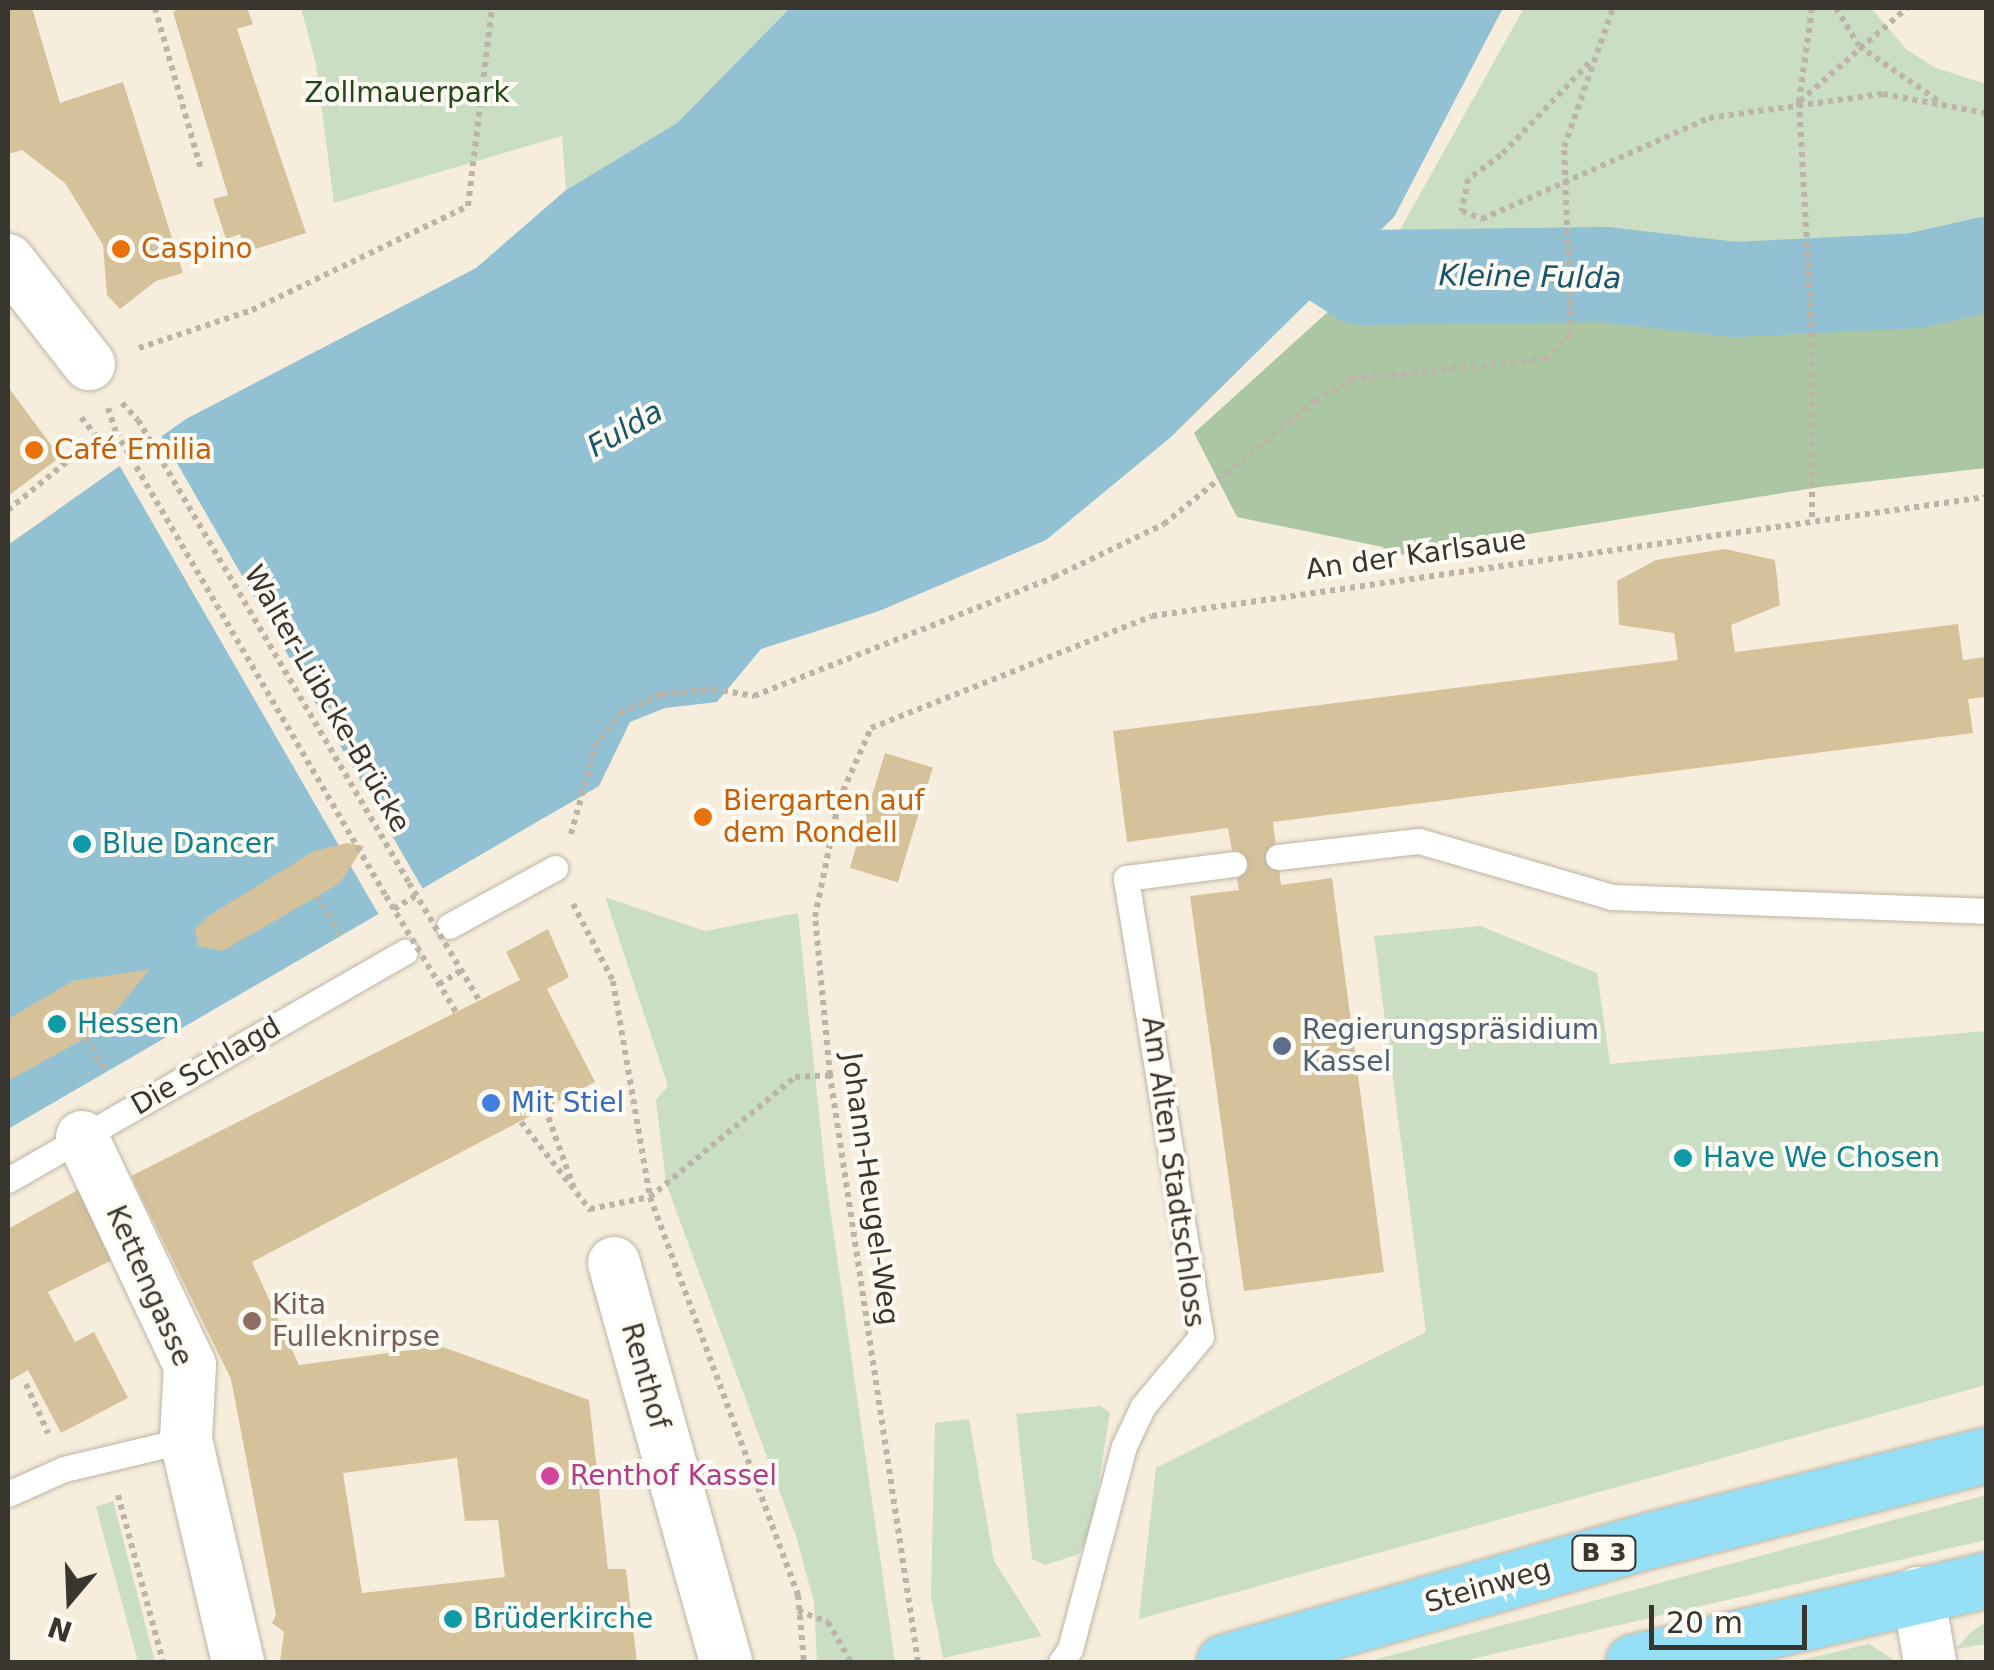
<!DOCTYPE html>
<html>
<head>
<meta charset="utf-8">
<style>
  body { margin:0 }
  #map { position:relative; width:1994px; height:1670px; overflow:hidden; background:#f6eddc; font-family:"DejaVu Sans",sans-serif }
  div>[style] { position:absolute }
  [style*='--x'] { left:calc(var(--x)*1px); top:calc(var(--y)*1px); width:calc(var(--w)*1px); rotate:calc(var(--a)*1deg) }
  .green>* { inset:0; background:#c9dec3 }
  .forest>* { inset:0; background:#aac6a3 }
  .water>* { inset:0; background:#92c1d4 }
  .pier>* { inset:0; background:#f6eddc; transform-origin:0 0 }
  .river>* { height:95px; margin:-47.5px; padding:0 47.5px; transform-origin:47.5px; border-radius:47.5px; background:#92c1d4 }
  .building>* { inset:0; background:#d5c29b; transform-origin:0 0 }
  .path>* { height:6px; margin-top:-3px; transform-origin:0; background:repeating-linear-gradient(90deg,#bcb5a7 0 5px,transparent 0 10px) }
  .roads { filter:drop-shadow(0 0 2px #bdb5a5) drop-shadow(0 0 2px #bdb5a5) }
  .lane>* { height:25px; margin:-12.5px; padding:0 12.5px; transform-origin:12.5px; border-radius:12.5px; background:#fff }
  .street>* { height:52px; margin:-26px; padding:0 26px; transform-origin:26px; border-radius:26px; background:#fff }
  .primary>* { height:55px; margin:-27.5px; padding:0 27.5px; transform-origin:27.5px; border-radius:27.5px; background:#95e0f7 }
  .path-bridge>* { height:6px; margin-top:-3px; transform-origin:0; background:repeating-linear-gradient(90deg,#bcb5a7 0 5px,transparent 0 10px) }
  .dots>* { width:28px; height:28px; translate:-50% -50%; box-sizing:border-box; border:5px solid #fefbf4; border-radius:50% }
  span { translate:-50% -50%; white-space:nowrap; text-align:center; line-height:1.15; -webkit-text-stroke:8px #fefbf4; paint-order:stroke }
  .shield-label span { padding:2px 8px; background:#fefbf4; border:2px solid; border-radius:8px; -webkit-text-stroke-width:0 }
  .shield-label { font-size:25px; color:#39362f; font-weight:700 }
  .park-label { font-size:28px; color:#234818 }
  .food-label { font-size:28px; color:#c56008 }
  .left { translate:0 -50%; text-align:left }
  .street-label { font-size:28px; color:#39362f }
  .culture-label { font-size:28px; color:#0d838f }
  .service-label { font-size:28px; color:#4e5e75 }
  .shop-label { font-size:28px; color:#366cbe }
  .education-label { font-size:28px; color:#785e54 }
  .hotel-label { font-size:28px; color:#b23c85 }
  .water-label { font-size:30px; color:#18556a; font-style:italic }
  .frame { position:absolute; inset:0; border:10px solid #39362f; pointer-events:none }
  .north { position:absolute; left:20px; top:1550px; width:100px; height:100px; -webkit-text-stroke:8px #fefbf4; paint-order:stroke; rotate:199deg; font-size:28px; font-weight:700; line-height:40px; text-align:center; color:#39362f }
  .north::after { content:''; display:block; margin:auto; width:35px; height:45px; background:#39362f; clip-path:polygon(50% 0,100% 100%,50% 72%,0 100%) }
  .scale { position:absolute; left:1649px; top:1605px; width:158px; height:45px; box-sizing:border-box; border:5px solid #39362f; border-top:0; padding-left:12px; font-size:30px; line-height:35px; white-space:nowrap; color:#39362f; -webkit-text-stroke:8px #fefbf4; paint-order:stroke }
</style>
</head>
<body>
<div id="map">
  <div class="green">
    <div style="clip-path:polygon(301px 8px,790px 8px,677px 123px,566px 190px,562px 136px,334px 203px,316px 64px)"></div>
    <div style="clip-path:polygon(1524px 8px,1871px 8px,1907px 50px,1936px 68px,1986px 84px,1986px 243px,1793px 267px,1391px 246px)"></div>
    <div style="clip-path:polygon(605px 897px,705px 931px,798px 913px,826px 1180px,895px 1662px,817px 1662px,814px 1602px,796px 1536px,666px 1183px,656px 1100px,668px 1086px)"></div>
    <div style="clip-path:polygon(1480px 926px,1597px 973px,1610px 1064px,1986px 1031px,1986px 1385px,1139px 1619px,1156px 1468px,1426px 1332px,1374px 936px)"></div>
    <div style="clip-path:polygon(1101px 1406px,1110px 1413px,1091px 1529px,1079px 1554px,1045px 1565px,1032px 1559px,1016px 1414px)"></div>
    <div style="clip-path:polygon(969px 1419px,994px 1561px,1042px 1636px,943px 1658px,931px 1596px,935px 1423px)"></div>
    <div style="clip-path:polygon(1986px 1495px,1986px 1540px,1459px 1662px,1366px 1662px)"></div>
    <div style="clip-path:polygon(113px 1501px,124px 1543px,155px 1662px,138px 1662px,96px 1507px)"></div>
    <div style="clip-path:polygon(1986px 1622px,1986px 1644px,1956px 1649px,1971px 1632px)"></div>
    <div style="clip-path:polygon(1869px 1644px,1894px 1660px,1793px 1662px)"></div>
  </div>
  <div class="forest">
    <div style="clip-path:polygon(1986px 279px,1986px 468px,1820px 487px,1386px 557px,1383px 547px,1237px 517px,1194px 433px,1352px 290px,1536px 293px,1761px 310px,1880px 303px)"></div>
  </div>
  <div class="water">
    <div style="clip-path:polygon(790px 8px,1503px 8px,1394px 217px,1171px 437px,1046px 540px,879px 611px,761px 649px,717px 702px,665px 708px,630px 722px,599px 786px,8px 1129px,8px 545px,186px 419px,476px 268px,566px 190px,677px 123px)"></div>
  </div>
  <div class="pier">
    <div style="left:159px;top:432px;width:530px;height:51px;rotate:60deg"></div>
  </div>
  <div class="river">
    <div style="--x:1235;--y:196;--w:150;--a:32.7"></div>
    <div style="--x:1361;--y:277;--w:243;--a:-0.7"></div>
    <div style="--x:1604;--y:274;--w:131;--a:6.6"></div>
    <div style="--x:1734;--y:289;--w:181;--a:-2.8"></div>
    <div style="--x:1915;--y:280;--w:73;--a:-12.7"></div>
  </div>
  <div class="building">
    <div style="clip-path:polygon(8px 8px,32px 8px,60px 103px,123px 82px,183px 273px,156px 281px,120px 309px,107px 295px,103px 245px,65px 183px,22px 150px,8px 154px)"></div>
    <div style="clip-path:polygon(181px 8px,247px 8px,253px 24px,237px 29px,306px 233px,246px 252px,240px 234px,226px 239px,213px 199px,228px 195px,173px 12px)"></div>
    <div style="clip-path:polygon(8px 387px,60px 457px,8px 496px)"></div>
    <div style="clip-path:polygon(1725px 549px,1775px 560px,1780px 605px,1731px 625px,1735px 652px,1958px 624px,1963px 660px,1986px 657px,1986px 697px,1968px 699px,1973px 733px,1273px 822px,1281px 885px,1332px 878px,1384px 1272px,1244px 1291px,1190px 896px,1239px 890px,1228px 828px,1127px 842px,1113px 731px,1678px 660px,1674px 633px,1619px 625px,1617px 581px,1656px 560px)"></div>
    <div style="left:885px;top:753px;width:50px;height:120px;rotate:17deg"></div>
    <div style="clip-path:polygon(347px 843px,364px 846px,340px 883px,223px 951px,198px 946px,195px 929px,210px 915px,314px 851px)"></div>
    <div style="clip-path:polygon(evenodd,548px 929px,569px 977px,547px 989px,595px 1082px,252px 1262px,299px 1365px,440px 1346px,589px 1400px,608px 1569px,626px 1569px,637px 1662px,280px 1662px,284px 1632px,272px 1623px,276px 1615px,231px 1379px,131px 1176px,520px 980px,506px 952px,548px 929px,457px 1458px,465px 1521px,498px 1520px,505px 1577px,362px 1593px,343px 1473px,457px 1458px)"></div>
    <div style="clip-path:polygon(150px 969px,100px 1030px,8px 1081px,8px 1019px,73px 981px)"></div>
    <div style="clip-path:polygon(78px 1190px,114px 1259px,48px 1292px,75px 1342px,94px 1332px,128px 1398px,61px 1433px,28px 1370px,8px 1382px,8px 1229px)"></div>
  </div>
  <div class="path">
    <div style="--x:155;--y:8;--w:168;--a:74.1"></div>
    <div style="--x:1812;--y:8;--w:95;--a:97.9"></div>
    <div style="--x:1799;--y:102;--w:230;--a:86.8"></div>
    <div style="--x:1812;--y:332;--w:187;--a:90"></div>
    <div style="--x:1836;--y:8;--w:44;--a:58.8"></div>
    <div style="--x:1859;--y:46;--w:98;--a:34.7"></div>
    <div style="--x:1589;--y:63;--w:127;--a:133.7"></div>
    <div style="--x:1501;--y:155;--w:41;--a:144"></div>
    <div style="--x:1468;--y:179;--w:33;--a:101"></div>
    <div style="--x:1462;--y:211;--w:22;--a:22"></div>
    <div style="--x:1482;--y:219;--w:248;--a:-24"></div>
    <div style="--x:1709;--y:118;--w:176;--a:-7.9"></div>
    <div style="--x:1883;--y:94;--w:105;--a:10.5"></div>
    <div style="--x:1800;--y:101;--w:142;--a:-41"></div>
    <div style="--x:139;--y:348;--w:119;--a:-18.6"></div>
    <div style="--x:252;--y:310;--w:240;--a:-25.7"></div>
    <div style="--x:468;--y:206;--w:199;--a:-83.1"></div>
    <div style="--x:122;--y:403;--w:23;--a:47"></div>
    <div style="--x:138;--y:420;--w:536;--a:59.66"></div>
    <div style="--x:108;--y:408;--w:25;--a:72"></div>
    <div style="--x:116;--y:432;--w:537;--a:59.81"></div>
    <div style="--x:8;--y:510;--w:115;--a:-39.4"></div>
    <div style="--x:97;--y:437;--w:28;--a:-129"></div>
    <div style="--x:571;--y:834;--w:90;--a:-74.6"></div>
    <div style="--x:595;--y:747;--w:42;--a:-53.7"></div>
    <div style="--x:620;--y:713;--w:46;--a:-24.3"></div>
    <div style="--x:662;--y:694;--w:51;--a:-5.6"></div>
    <div style="--x:713;--y:689;--w:42;--a:9.7"></div>
    <div style="--x:754;--y:696;--w:323;--a:-21.6"></div>
    <div style="--x:1054;--y:577;--w:122;--a:-25.7"></div>
    <div style="--x:1164;--y:524;--w:195;--a:-39.2"></div>
    <div style="--x:1315;--y:401;--w:43;--a:-30.7"></div>
    <div style="--x:1352;--y:379;--w:194;--a:-5.9"></div>
    <div style="--x:1545;--y:359;--w:35;--a:-43"></div>
    <div style="--x:1571;--y:335;--w:188;--a:-92.1"></div>
    <div style="--x:1564;--y:147;--w:147;--a:-70.6"></div>
    <div style="--x:317;--y:896;--w:45;--a:59.5"></div>
    <div style="--x:573;--y:904;--w:87;--a:62.5"></div>
    <div style="--x:613;--y:981;--w:219;--a:80.3"></div>
    <div style="--x:650;--y:1197;--w:425;--a:69.6"></div>
    <div style="--x:798;--y:1595;--w:67;--a:84.9"></div>
    <div style="--x:394;--y:909;--w:26;--a:-32"></div>
    <div style="--x:439;--y:984;--w:26;--a:-31"></div>
    <div style="--x:86;--y:1038;--w:39;--a:59"></div>
    <div style="--x:545;--y:1108;--w:85;--a:70.1"></div>
    <div style="--x:521;--y:1122;--w:113;--a:51.8"></div>
    <div style="--x:590;--y:1209;--w:61;--a:-11.3"></div>
    <div style="--x:650;--y:1197;--w:188;--a:-39.6"></div>
    <div style="--x:795;--y:1077;--w:35;--a:-3"></div>
    <div style="--x:26;--y:1384;--w:54;--a:65.8"></div>
    <div style="--x:118;--y:1495;--w:173;--a:74.9"></div>
    <div style="--x:798;--y:1611;--w:32;--a:20"></div>
    <div style="--x:828;--y:1622;--w:46;--a:60.1"></div>
    <div style="--x:918;--y:1662;--w:594;--a:-98.53"></div>
    <div style="--x:830;--y:1075;--w:159;--a:-95.4"></div>
    <div style="--x:815;--y:917;--w:119;--a:-78.4"></div>
    <div style="--x:839;--y:800;--w:79;--a:-66"></div>
    <div style="--x:871;--y:728;--w:302;--a:-21.7"></div>
    <div style="--x:1152;--y:616;--w:842;--a:-8.12"></div>
  </div>
  <div class="roads">
    <div class="lane">
      <div style="--x:1278;--y:857;--w:142;--a:-6.5"></div>
      <div style="--x:1419;--y:841;--w:201;--a:16.2"></div>
      <div style="--x:1612;--y:897;--w:374;--a:2.1"></div>
      <div style="--x:449;--y:926;--w:121;--a:-28.7"></div>
      <div style="--x:8;--y:1180;--w:458;--a:-29.9"></div>
      <div style="--x:8;--y:1494;--w:61;--a:-24.1"></div>
      <div style="--x:64;--y:1469;--w:125;--a:-13.4"></div>
      <div style="--x:1061;--y:1662;--w:16;--a:-55"></div>
      <div style="--x:1070;--y:1649;--w:210;--a:-75.1"></div>
      <div style="--x:1124;--y:1446;--w:44;--a:-64.6"></div>
      <div style="--x:1143;--y:1406;--w:90;--a:-50"></div>
      <div style="--x:1201;--y:1337;--w:465;--a:-99.3"></div>
      <div style="--x:1126;--y:878;--w:109;--a:-7.4"></div>
    </div>
    <div class="street">
      <div style="--x:8;--y:260;--w:132;--a:52.1"></div>
      <div style="--x:82;--y:1137;--w:252;--a:64.7"></div>
      <div style="--x:190;--y:1365;--w:75;--a:93.1"></div>
      <div style="--x:186;--y:1440;--w:228;--a:76.8"></div>
      <div style="--x:614;--y:1263;--w:414;--a:74.3"></div>
      <div style="--x:1918;--y:1593;--w:70;--a:80.1"></div>
    </div>
    <div class="primary">
      <div style="--x:1224;--y:1662;--w:443;--a:-16"></div>
      <div style="--x:1650;--y:1540;--w:347;--a:-14.2"></div>
      <div style="--x:1633;--y:1662;--w:362;--a:-13.1"></div>
    </div>
  </div>
  <div class="path-bridge">
    <div style="--x:409;--y:883;--w:136;--a:59.1"></div>
    <div style="--x:386;--y:896;--w:135;--a:58.9"></div>
  </div>
  <div class="dots">
    <div style="left:121px;top:249px;background:#e8710a"></div>
    <div style="left:34px;top:450px;background:#e8710a"></div>
    <div style="left:703px;top:817px;background:#e8710a"></div>
    <div style="left:82px;top:844px;background:#0f9aa8"></div>
    <div style="left:57px;top:1024px;background:#0f9aa8"></div>
    <div style="left:1282px;top:1046px;background:#5c6f8a"></div>
    <div style="left:491px;top:1103px;background:#3f7fe0"></div>
    <div style="left:1683px;top:1158px;background:#0f9aa8"></div>
    <div style="left:252px;top:1321px;background:#8d6e63"></div>
    <div style="left:550px;top:1476px;background:#d1479c"></div>
    <div style="left:453px;top:1619px;background:#0f9aa8"></div>
  </div>
  <div class="shield-label">
    <span style="left:1604px;top:1553px">B 3</span>
  </div>
  <div class="park-label">
    <span style="left:407px;top:93px">Zollmauerpark</span>
  </div>
  <div class="food-label">
    <span class="left" style="left:141px;top:249px">Caspino</span>
    <span class="left" style="left:54px;top:450px">Café Emilia</span>
    <span class="left" style="left:723px;top:817px">Biergarten auf<br>dem Rondell</span>
  </div>
  <div class="street-label">
    <span style="left:1416px;top:555px;rotate:-8deg">An der Karlsaue</span>
    <span style="left:327px;top:699px;rotate:60deg">Walter-Lübcke-Brücke</span>
    <span style="left:206px;top:1066px;rotate:-30deg">Die Schlagd</span>
    <span style="left:1173px;top:1172px;rotate:82deg">Am Alten Stadtschloss</span>
    <span style="left:870px;top:1189px;rotate:82deg">Johann-Heugel-Weg</span>
    <span style="left:149px;top:1286px;rotate:66deg">Kettengasse</span>
    <span style="left:645px;top:1376px;rotate:74deg">Renthof</span>
    <span style="left:1488px;top:1586px;rotate:-16deg">Steinweg</span>
  </div>
  <div class="culture-label">
    <span class="left" style="left:102px;top:844px">Blue Dancer</span>
    <span class="left" style="left:77px;top:1024px">Hessen</span>
    <span class="left" style="left:1703px;top:1158px">Have We Chosen</span>
    <span class="left" style="left:473px;top:1619px">Brüderkirche</span>
  </div>
  <div class="service-label">
    <span class="left" style="left:1302px;top:1046px">Regierungspräsidium<br>Kassel</span>
  </div>
  <div class="shop-label">
    <span class="left" style="left:511px;top:1103px">Mit Stiel</span>
  </div>
  <div class="education-label">
    <span class="left" style="left:272px;top:1321px">Kita<br>Fulleknirpse</span>
  </div>
  <div class="hotel-label">
    <span class="left" style="left:570px;top:1476px">Renthof Kassel</span>
  </div>
  <div class="water-label">
    <span style="left:1530px;top:277px;rotate:1deg">Kleine Fulda</span>
    <span style="left:625px;top:429px;rotate:-30deg">Fulda</span>
  </div>
  <div class="frame"></div>
  <div class="north">N</div>
  <div class="scale">20 m</div>
</div>
</body>
</html>
